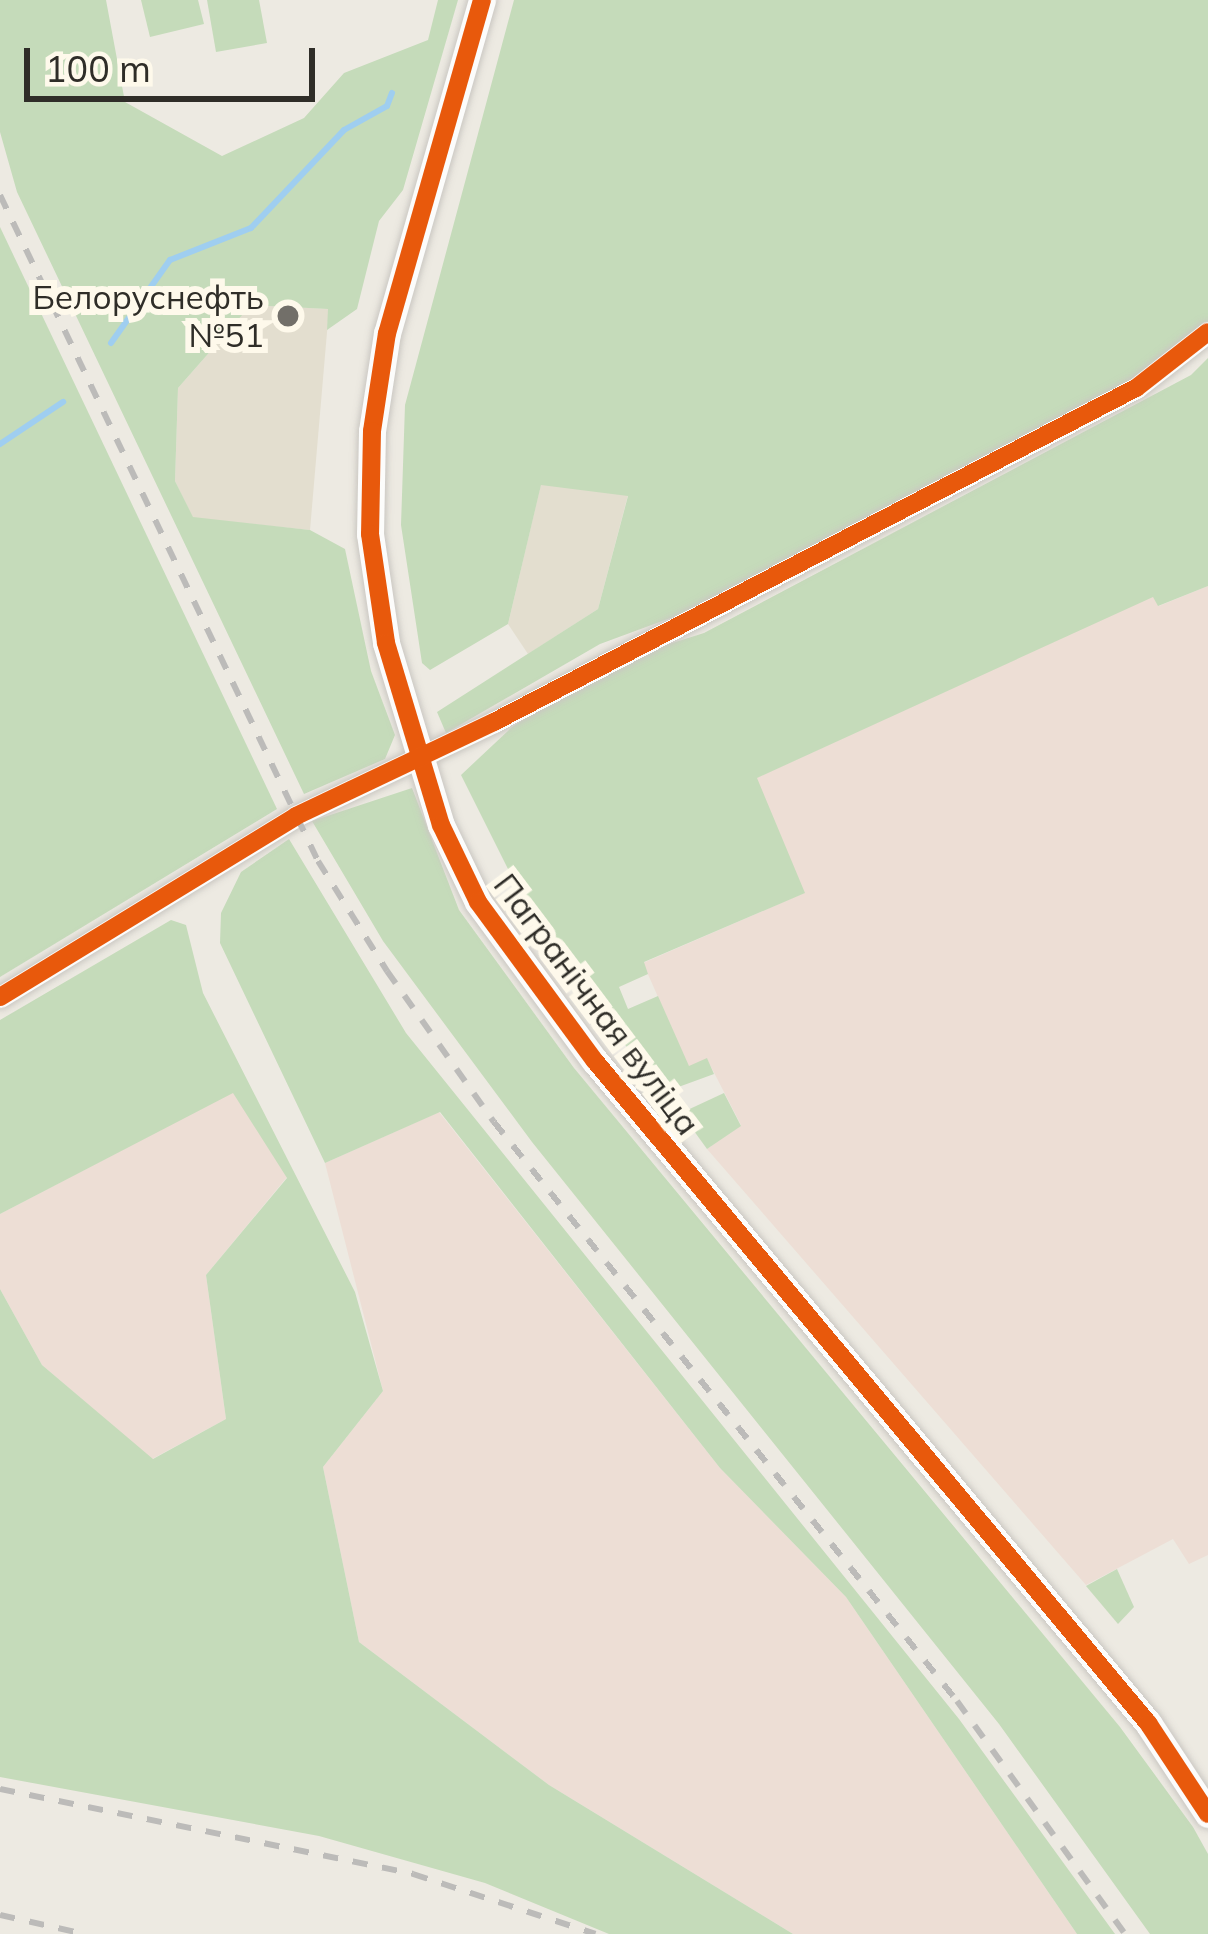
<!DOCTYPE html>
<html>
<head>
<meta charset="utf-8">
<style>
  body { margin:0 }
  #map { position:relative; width:1208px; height:1934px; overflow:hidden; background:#edeae2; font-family:Mulish,sans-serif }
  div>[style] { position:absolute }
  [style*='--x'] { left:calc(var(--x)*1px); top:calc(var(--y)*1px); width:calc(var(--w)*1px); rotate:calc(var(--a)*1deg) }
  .built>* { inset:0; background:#e3decf }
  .industrial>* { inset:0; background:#edded5 }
  .green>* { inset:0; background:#c5dbba }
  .stream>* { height:6px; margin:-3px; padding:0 3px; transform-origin:3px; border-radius:3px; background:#9fcef0 }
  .roads { filter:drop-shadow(0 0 3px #cac7c2) drop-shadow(0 0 3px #cac7c2) }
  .minor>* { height:21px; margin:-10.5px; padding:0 10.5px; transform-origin:10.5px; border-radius:10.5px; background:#fcfcfb }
  .tertiary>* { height:27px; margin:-13.5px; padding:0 13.5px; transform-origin:13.5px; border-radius:13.5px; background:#fcfcfb }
  .rail>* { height:6px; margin-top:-3px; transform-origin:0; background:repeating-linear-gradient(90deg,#bcbbb9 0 15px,transparent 0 30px) }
  .cycleway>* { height:18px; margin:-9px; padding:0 9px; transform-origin:9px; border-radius:9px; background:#e8590c }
  .dots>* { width:33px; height:33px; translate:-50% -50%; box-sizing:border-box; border:6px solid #fef9eb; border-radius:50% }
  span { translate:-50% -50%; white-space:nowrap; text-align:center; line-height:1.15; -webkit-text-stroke:12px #fef9eb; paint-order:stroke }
  .poi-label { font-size:33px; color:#2f2d28 }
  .right { translate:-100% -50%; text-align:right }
  .street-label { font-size:33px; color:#2f2d28 }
  .scale { position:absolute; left:24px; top:48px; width:291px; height:54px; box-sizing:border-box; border:6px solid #2f2d28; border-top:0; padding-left:15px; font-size:36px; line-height:42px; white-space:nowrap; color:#2f2d28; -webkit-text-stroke:9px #fef9eb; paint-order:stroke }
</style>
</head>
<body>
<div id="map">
  <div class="built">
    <div style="clip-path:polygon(251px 305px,329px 309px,310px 530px,193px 518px,175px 481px,178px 388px)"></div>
    <div style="clip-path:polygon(541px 484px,628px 495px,598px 609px,528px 654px,508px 624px)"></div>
  </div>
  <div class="industrial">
    <div style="clip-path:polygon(1208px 586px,1208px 1555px,1189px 1564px,1173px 1539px,1086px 1585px,707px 1149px,741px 1125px,707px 1059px,689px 1067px,643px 963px,804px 893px,756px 778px,1153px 596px,1159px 606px)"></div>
    <div style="clip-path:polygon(233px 1092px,287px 1177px,206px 1275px,226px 1419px,152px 1459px,42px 1365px,0 1289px,0 1214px)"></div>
    <div style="clip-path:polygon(439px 1112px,720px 1468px,846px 1597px,1077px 1934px,793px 1934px,549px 1785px,359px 1642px,323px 1467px,383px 1391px,325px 1163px)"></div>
  </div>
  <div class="green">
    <div style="clip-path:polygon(0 0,106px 0,125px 102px,222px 156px,304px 118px,344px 73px,428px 40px,438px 0,458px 0,403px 190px,379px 221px,357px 309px,327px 330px,328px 309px,251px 305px,178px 388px,175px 481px,193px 517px,310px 530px,345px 549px,371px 671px,395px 735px,385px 759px,304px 794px,17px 192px,0 132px)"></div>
    <div style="clip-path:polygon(141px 0,198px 0,204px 24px,150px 37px)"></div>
    <div style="clip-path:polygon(207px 0,259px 0,267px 43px,216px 52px)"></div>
    <div style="clip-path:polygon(514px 0,1208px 0,1208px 332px,1178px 359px,703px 606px,600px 644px,446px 733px,437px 712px,598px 609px,628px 496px,541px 485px,508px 624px,430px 670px,422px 663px,401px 525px,405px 405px)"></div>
    <div style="clip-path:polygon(0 227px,277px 809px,0 977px)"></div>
    <div style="clip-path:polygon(1208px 358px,1208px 586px,1158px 606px,1153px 597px,757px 778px,805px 893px,644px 962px,648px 974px,619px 987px,628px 1009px,658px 996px,689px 1066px,707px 1058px,714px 1074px,662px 1093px,541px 935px,461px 775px,512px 727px,615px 661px,704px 633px,1191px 375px)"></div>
    <div style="clip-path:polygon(412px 788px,459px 910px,574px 1068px,1120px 1727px,1193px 1827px,1208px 1854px,1208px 1934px,1150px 1934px,999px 1724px,532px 1142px,383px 941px,312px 821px)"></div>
    <div style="clip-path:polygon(289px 839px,406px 1033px,959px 1719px,1115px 1934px,1077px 1934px,846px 1597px,720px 1468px,440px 1112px,325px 1163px,220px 943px,221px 913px,241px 872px)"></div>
    <div style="clip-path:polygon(171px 920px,186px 925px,203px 993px,355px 1292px,383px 1391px,323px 1467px,359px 1642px,549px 1785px,793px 1934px,609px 1934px,485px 1883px,319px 1836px,0 1777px,0 1289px,42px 1365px,153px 1459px,226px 1419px,206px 1275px,287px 1178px,233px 1093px,0 1214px,0 1020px)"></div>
    <div style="clip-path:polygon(724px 1093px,741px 1126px,707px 1149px,681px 1113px)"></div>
    <div style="clip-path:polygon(1117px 1569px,1134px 1607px,1118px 1624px,1086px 1586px)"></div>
  </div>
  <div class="stream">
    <div style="--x:111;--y:343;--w:102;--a:-54.6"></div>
    <div style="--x:170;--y:260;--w:87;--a:-21.6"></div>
    <div style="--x:251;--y:228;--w:135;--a:-46.5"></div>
    <div style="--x:344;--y:130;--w:49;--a:-29.2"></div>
    <div style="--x:387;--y:106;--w:14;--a:-69"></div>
    <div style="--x:0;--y:444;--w:76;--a:-33.7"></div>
  </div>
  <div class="roads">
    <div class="minor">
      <div style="--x:0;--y:997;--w:347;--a:-31.4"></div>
      <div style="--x:296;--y:816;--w:219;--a:-25.4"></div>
      <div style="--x:494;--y:722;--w:724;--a:-27.49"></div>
      <div style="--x:1136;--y:388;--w:91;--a:-37.9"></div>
    </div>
    <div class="tertiary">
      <div style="--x:482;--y:0;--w:346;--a:105.9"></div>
      <div style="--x:387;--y:333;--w:99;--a:98.7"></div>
      <div style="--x:372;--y:431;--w:103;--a:91.1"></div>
      <div style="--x:370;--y:534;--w:110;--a:81.6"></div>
      <div style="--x:386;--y:643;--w:190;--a:73.2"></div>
      <div style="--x:441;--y:825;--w:85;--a:64.3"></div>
      <div style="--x:478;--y:902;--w:197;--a:53.7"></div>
      <div style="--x:595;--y:1061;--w:863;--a:50.13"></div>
      <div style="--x:1148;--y:1723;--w:109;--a:56.6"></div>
    </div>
  </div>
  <div class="rail">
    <div style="--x:0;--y:195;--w:738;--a:64.48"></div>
    <div style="--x:318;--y:861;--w:130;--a:57.9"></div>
    <div style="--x:387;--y:971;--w:185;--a:54.7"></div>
    <div style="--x:494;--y:1122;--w:741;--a:51.35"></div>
    <div style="--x:957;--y:1701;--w:287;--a:54.2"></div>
    <div style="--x:0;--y:1789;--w:422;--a:11.6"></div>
    <div style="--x:413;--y:1874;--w:192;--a:18.2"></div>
    <div style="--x:0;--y:1915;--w:86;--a:12.7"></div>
  </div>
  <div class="cycleway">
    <div style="--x:482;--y:0;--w:346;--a:105.9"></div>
    <div style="--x:387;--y:333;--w:99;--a:98.7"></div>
    <div style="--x:372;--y:431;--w:103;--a:91.1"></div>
    <div style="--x:370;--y:534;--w:110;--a:81.6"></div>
    <div style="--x:386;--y:643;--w:190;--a:73.2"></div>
    <div style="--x:441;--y:825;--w:85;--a:64.3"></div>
    <div style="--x:478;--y:902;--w:197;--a:53.7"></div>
    <div style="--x:595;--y:1061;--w:863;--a:50.13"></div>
    <div style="--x:1148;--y:1723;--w:109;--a:56.6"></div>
    <div style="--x:0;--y:997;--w:347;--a:-31.4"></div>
    <div style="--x:296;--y:816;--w:219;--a:-25.4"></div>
    <div style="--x:494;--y:722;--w:724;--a:-27.49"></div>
    <div style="--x:1136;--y:388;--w:91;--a:-37.9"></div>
  </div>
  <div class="dots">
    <div style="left:288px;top:316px;background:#726f69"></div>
  </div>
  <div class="poi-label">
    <span class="right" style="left:264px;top:316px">Белоруснефть<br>№51</span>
  </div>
  <div class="street-label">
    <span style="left:597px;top:1004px;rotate:53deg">Пагранічная вуліца</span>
  </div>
  <div class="scale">100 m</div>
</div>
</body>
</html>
